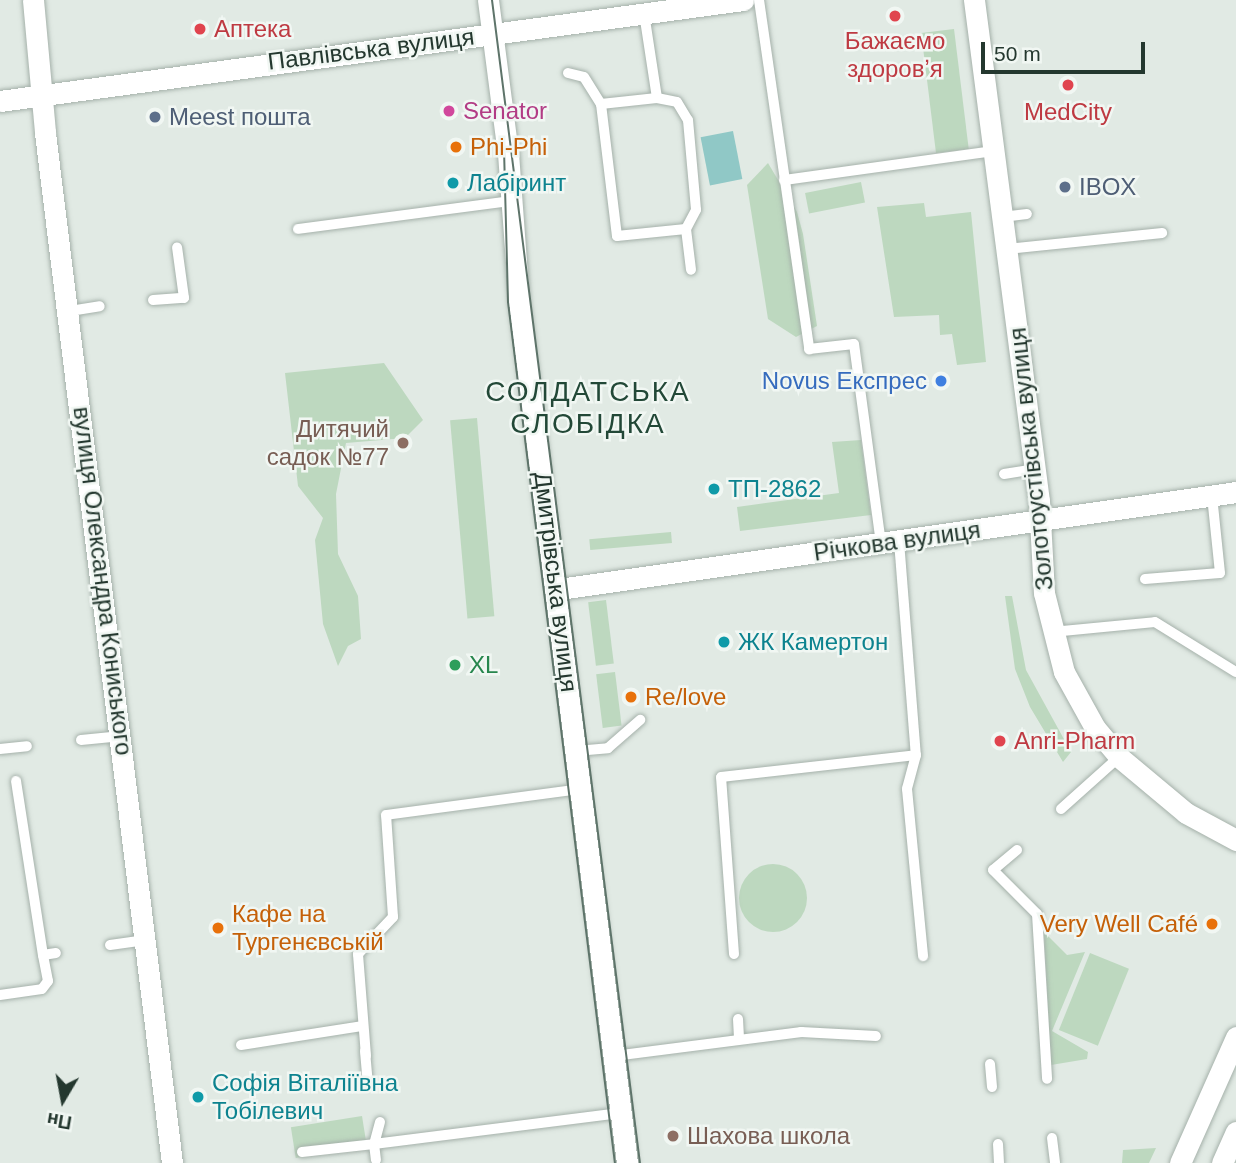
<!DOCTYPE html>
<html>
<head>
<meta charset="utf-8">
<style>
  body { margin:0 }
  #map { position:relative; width:1236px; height:1163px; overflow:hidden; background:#e1eae4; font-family:Arial,sans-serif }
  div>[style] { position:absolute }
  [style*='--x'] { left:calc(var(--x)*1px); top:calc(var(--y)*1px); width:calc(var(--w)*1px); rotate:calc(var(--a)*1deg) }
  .green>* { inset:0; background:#bdd8bf; transform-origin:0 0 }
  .round { border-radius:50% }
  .water>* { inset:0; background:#90c8c6; transform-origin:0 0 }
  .roads { filter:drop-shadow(0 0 2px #a5b1aa) drop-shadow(0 0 2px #a5b1aa) }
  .lane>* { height:10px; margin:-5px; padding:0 5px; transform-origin:5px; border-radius:5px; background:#fff }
  .street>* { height:21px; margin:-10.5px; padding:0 10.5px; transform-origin:10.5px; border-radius:10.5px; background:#fff }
  .secondary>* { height:21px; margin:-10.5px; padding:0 10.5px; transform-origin:10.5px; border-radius:10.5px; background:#fff }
  .tram>* { height:2px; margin:-1px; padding:0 1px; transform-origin:1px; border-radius:1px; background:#5e746a }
  .dots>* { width:19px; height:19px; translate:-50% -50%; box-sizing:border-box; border:4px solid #f1f7f3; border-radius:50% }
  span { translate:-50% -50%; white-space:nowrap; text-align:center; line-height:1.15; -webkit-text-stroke:5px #f1f7f3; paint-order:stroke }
  .health-label { font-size:24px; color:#be3a42 }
  .left { translate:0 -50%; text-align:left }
  .street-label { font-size:24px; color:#24382f }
  .hotel-label { font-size:24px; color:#b23c85 }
  .service-label { font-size:24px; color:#4e5e75 }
  .food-label { font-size:24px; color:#c56008 }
  .right { translate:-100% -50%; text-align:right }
  .culture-label { font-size:24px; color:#0d838f }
  .shop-label { font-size:24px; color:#366cbe }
  .education-label { font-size:24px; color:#785e54 }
  .leisure-label { font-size:24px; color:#27864d }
  .quarter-label { font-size:28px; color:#224837; letter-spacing:2px }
  .north { position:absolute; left:28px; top:1065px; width:70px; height:70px; -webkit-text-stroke:5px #f1f7f3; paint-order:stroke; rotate:190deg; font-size:19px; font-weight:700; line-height:28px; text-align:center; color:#24382f }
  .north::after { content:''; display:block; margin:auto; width:24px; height:32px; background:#24382f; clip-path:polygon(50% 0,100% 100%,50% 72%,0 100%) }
  .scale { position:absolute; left:981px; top:42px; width:164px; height:32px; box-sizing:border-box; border:4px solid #24382f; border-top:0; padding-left:9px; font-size:21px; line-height:24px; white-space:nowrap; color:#24382f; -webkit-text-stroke:5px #f1f7f3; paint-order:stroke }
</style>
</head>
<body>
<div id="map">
  <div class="green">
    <div style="left:954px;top:29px;width:121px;height:33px;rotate:83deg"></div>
    <div style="clip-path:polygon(768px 163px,797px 212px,803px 234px,817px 326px,796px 337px,768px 319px,747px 185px)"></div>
    <div style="left:861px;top:182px;width:21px;height:57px;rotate:79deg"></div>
    <div style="clip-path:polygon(924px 203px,926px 217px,971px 212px,986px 362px,957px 365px,952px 334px,940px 335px,939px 315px,894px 317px,877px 207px)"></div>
    <div style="clip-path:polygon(384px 363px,423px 420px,405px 438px,346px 443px,336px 494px,338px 554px,358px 596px,361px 639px,348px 646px,338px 666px,323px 624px,315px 540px,323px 518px,298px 486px,285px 373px)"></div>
    <div style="left:477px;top:418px;width:199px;height:27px;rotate:85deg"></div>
    <div style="clip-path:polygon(861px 440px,871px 515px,740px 531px,737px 507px,839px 493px,832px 442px)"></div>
    <div style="left:671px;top:532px;width:11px;height:82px;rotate:85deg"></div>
    <div style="clip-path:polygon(1005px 596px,1012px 596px,1026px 670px,1071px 752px,1063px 762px,1030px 707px,1015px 669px)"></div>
    <div style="left:606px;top:600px;width:64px;height:18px;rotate:83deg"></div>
    <div style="left:615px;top:672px;width:54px;height:19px;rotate:83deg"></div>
    <div class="round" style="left:739px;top:864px;width:68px;height:68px"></div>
    <div style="clip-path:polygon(1044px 932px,1067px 955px,1085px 952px,1052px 1031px,1088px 1052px,1087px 1059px,1051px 1065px)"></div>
    <div style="left:1090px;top:953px;width:42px;height:83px;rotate:22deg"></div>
    <div style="left:362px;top:1116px;width:31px;height:72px;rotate:81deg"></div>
    <div style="clip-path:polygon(1156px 1148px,1149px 1163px,1122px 1163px,1123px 1150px)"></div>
  </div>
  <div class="water">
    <div style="left:733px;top:131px;width:49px;height:33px;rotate:79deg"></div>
  </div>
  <div class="roads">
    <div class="lane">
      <div style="--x:759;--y:0;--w:353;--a:81.8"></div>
      <div style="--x:809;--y:349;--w:45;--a:-6.3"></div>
      <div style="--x:854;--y:344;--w:201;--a:82.3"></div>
      <div style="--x:568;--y:73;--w:16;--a:14"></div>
      <div style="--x:584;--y:77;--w:32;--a:58"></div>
      <div style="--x:601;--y:104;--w:56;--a:-6.1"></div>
      <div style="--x:657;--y:98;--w:86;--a:-98.7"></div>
      <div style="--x:657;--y:98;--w:20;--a:11"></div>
      <div style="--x:677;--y:102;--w:21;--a:59"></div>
      <div style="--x:688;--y:120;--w:90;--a:84.9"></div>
      <div style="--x:696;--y:210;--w:21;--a:118"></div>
      <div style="--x:686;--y:229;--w:41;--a:83"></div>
      <div style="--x:601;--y:104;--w:133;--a:83.1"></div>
      <div style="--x:617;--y:236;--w:69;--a:-5.8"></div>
      <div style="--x:784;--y:180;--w:212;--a:-7.9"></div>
      <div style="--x:1002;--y:217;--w:25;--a:-7"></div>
      <div style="--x:298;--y:229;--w:216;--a:-7.5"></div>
      <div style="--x:1007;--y:249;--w:156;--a:-5.9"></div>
      <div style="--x:153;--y:300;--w:31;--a:-4"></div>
      <div style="--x:184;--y:298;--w:51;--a:-97.8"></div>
      <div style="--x:70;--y:311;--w:30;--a:-9"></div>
      <div style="--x:1004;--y:474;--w:31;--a:-9"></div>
      <div style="--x:899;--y:541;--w:215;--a:85.5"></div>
      <div style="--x:1145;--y:579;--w:75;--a:-4.6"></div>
      <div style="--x:1220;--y:573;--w:77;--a:-95.9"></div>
      <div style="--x:1052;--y:632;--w:103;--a:-5.5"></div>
      <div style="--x:1155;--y:622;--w:95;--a:31.7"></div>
      <div style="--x:81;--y:740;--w:41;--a:-5.6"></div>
      <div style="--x:0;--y:749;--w:27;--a:-6"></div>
      <div style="--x:576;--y:751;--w:32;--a:-5"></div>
      <div style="--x:608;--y:748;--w:43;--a:-41.2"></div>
      <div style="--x:16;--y:781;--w:176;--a:81.2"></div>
      <div style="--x:1061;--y:809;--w:78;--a:-41.9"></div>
      <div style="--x:1017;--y:850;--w:31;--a:140"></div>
      <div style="--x:993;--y:870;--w:62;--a:45"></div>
      <div style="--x:1037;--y:914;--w:165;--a:86.5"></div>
      <div style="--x:110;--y:945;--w:36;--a:-8"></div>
      <div style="--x:734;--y:954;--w:177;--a:-94.2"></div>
      <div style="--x:721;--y:777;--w:196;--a:-6.4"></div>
      <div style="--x:916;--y:755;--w:35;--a:105"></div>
      <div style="--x:907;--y:789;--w:168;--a:84.5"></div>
      <div style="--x:0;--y:995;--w:42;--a:-8.1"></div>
      <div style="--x:42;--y:989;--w:10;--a:-53"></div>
      <div style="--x:48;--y:981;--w:26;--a:-101"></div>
      <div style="--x:43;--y:955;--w:13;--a:-9"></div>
      <div style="--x:738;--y:1019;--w:20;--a:87"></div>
      <div style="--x:241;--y:1045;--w:122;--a:-8.9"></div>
      <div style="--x:365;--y:1051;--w:32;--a:85"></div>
      <div style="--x:366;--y:1056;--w:102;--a:-94.5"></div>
      <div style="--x:358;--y:954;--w:51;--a:-46.6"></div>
      <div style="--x:393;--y:917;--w:102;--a:-93.9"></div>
      <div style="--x:386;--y:815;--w:196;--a:-7.6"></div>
      <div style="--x:614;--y:1056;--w:189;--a:-7.3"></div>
      <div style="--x:801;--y:1032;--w:75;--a:3.1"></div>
      <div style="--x:990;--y:1064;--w:23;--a:85"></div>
      <div style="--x:380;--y:1122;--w:23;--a:105"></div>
      <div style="--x:374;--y:1144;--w:248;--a:-7.2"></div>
      <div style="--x:1052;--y:1138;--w:25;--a:83"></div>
      <div style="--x:998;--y:1144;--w:19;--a:87"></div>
      <div style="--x:302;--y:1152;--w:72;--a:-6.3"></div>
      <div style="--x:374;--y:1144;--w:16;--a:83"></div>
    </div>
    <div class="street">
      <div style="--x:33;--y:0;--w:134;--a:84.8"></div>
      <div style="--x:45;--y:133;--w:1038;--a:82.97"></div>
      <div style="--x:488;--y:0;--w:154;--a:82.6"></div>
      <div style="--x:508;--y:153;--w:149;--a:85.8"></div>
      <div style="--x:519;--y:302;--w:868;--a:82.85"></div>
      <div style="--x:974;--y:0;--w:505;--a:82.61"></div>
      <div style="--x:1039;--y:501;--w:92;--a:86.9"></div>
      <div style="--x:1044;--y:593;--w:81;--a:75.8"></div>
      <div style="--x:1064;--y:672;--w:64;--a:61"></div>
      <div style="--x:1095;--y:728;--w:38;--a:50"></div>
      <div style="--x:1119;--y:757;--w:87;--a:39.9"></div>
      <div style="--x:1186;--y:813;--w:57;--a:28.4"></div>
      <div style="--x:0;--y:101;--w:750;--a:-7.74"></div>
      <div style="--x:559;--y:589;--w:684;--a:-8.15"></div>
    </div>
    <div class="secondary">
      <div style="--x:1180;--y:1163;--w:138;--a:-66"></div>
      <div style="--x:1222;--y:1163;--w:34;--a:-66"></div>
    </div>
  </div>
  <div class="tram">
    <div style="--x:492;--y:0;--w:1172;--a:82.75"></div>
    <div style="--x:504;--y:149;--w:153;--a:88.5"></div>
    <div style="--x:508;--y:302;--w:868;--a:82.92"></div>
  </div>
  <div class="dots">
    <div style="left:895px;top:16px;background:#e0444e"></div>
    <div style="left:200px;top:29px;background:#e0444e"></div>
    <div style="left:1068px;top:85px;background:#e0444e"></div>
    <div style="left:449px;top:111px;background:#d1479c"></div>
    <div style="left:155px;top:117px;background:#5c6f8a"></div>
    <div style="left:456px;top:147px;background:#e8710a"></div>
    <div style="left:453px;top:183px;background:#0f9aa8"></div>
    <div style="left:1065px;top:187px;background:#5c6f8a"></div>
    <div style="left:941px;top:381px;background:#3f7fe0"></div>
    <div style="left:403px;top:443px;background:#8d6e63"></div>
    <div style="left:714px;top:489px;background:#0f9aa8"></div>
    <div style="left:724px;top:642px;background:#0f9aa8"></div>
    <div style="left:455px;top:665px;background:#2e9e5b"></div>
    <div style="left:631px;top:697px;background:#e8710a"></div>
    <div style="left:1000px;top:741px;background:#e0444e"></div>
    <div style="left:1212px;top:924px;background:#e8710a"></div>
    <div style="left:218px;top:928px;background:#e8710a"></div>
    <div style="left:198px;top:1097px;background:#0f9aa8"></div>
    <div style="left:673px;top:1136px;background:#8d6e63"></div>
  </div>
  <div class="health-label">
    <span class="left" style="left:214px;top:29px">Аптека</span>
    <span style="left:895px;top:55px">Бажаємо<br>здоровʼя</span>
    <span style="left:1068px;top:112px">MedCity</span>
    <span class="left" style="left:1014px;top:741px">Anri-Pharm</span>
  </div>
  <div class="street-label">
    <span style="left:371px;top:49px;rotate:-7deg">Павлівська вулиця</span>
    <span style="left:1031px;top:459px;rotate:-96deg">Золотоустівська вулиця</span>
    <span style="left:897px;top:541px;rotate:-8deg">Річкова вулиця</span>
    <span style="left:103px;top:581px;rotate:83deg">вулиця Олександра Кониського</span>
    <span style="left:556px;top:582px;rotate:83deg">Дмитрівська вулиця</span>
  </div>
  <div class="hotel-label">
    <span class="left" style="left:463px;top:111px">Senator</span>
  </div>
  <div class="service-label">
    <span class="left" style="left:169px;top:117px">Meest пошта</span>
    <span class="left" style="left:1079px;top:187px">IBOX</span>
  </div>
  <div class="food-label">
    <span class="left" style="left:470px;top:147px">Phi-Phi</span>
    <span class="left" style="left:645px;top:697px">Re/love</span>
    <span class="left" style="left:232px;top:928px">Кафе на<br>Тургенєвській</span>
    <span class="right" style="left:1198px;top:924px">Very Well Café</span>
  </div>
  <div class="culture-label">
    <span class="left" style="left:467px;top:183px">Лабіринт</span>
    <span class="left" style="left:728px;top:489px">ТП-2862</span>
    <span class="left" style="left:738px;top:642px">ЖК Камертон</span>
    <span class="left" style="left:212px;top:1097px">Софія Віталіївна<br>Тобілевич</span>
  </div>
  <div class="shop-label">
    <span class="right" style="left:927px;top:381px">Novus Експрес</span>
  </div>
  <div class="education-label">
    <span class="right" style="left:389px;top:443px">Дитячий<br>садок №77</span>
    <span class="left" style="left:687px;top:1136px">Шахова школа</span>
  </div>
  <div class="leisure-label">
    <span class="left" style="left:469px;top:665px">XL</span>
  </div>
  <div class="quarter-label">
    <span style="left:588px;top:408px">СОЛДАТСЬКА<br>СЛОБІДКА</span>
  </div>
  <div class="north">Пн</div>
  <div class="scale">50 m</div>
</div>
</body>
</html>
